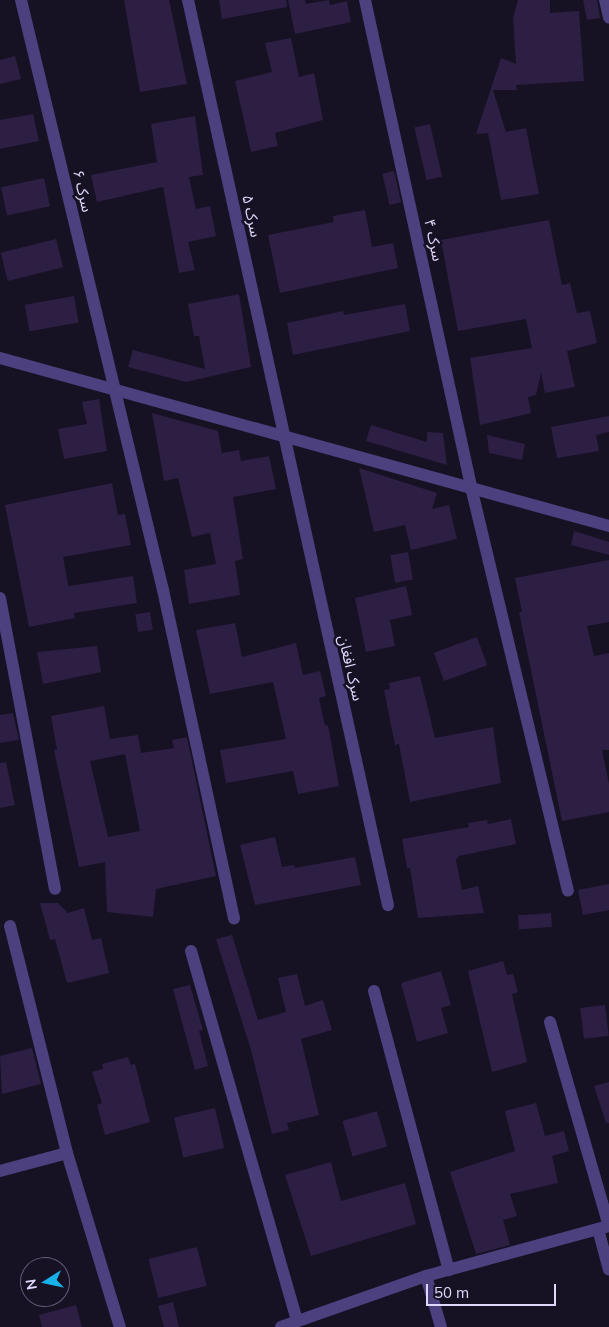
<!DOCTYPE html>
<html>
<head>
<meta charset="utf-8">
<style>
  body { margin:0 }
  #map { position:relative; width:609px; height:1327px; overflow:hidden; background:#171124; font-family:Mulish,"Noto Sans Arabic",sans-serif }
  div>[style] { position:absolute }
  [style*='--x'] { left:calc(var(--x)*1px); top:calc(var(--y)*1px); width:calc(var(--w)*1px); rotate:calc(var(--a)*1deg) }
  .building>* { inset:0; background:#2c1f43; transform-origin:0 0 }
  .street>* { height:12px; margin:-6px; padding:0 6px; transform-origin:6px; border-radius:6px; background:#4c407e }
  span { translate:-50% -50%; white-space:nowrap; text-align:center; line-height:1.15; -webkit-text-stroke:5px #171124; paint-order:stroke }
  .street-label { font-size:15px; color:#e1d7fb }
  .north { position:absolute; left:20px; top:1257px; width:50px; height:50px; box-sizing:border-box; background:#171124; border:1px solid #68607a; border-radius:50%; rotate:260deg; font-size:14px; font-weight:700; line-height:20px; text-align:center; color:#e1d7fb }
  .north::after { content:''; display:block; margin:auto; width:18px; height:22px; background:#16b2e9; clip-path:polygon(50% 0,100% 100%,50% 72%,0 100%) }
  .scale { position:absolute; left:426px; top:1284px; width:130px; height:22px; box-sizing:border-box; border:2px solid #e1d7fb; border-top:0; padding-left:6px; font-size:15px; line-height:18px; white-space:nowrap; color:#e1d7fb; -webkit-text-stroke:4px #171124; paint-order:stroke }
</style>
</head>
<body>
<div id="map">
  <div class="building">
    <div style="clip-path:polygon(124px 0,169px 0,187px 84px,140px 92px)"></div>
    <div style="clip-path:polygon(219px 0,286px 0,287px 7px,222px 19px)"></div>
    <div style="clip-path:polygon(288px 0,305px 0,306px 4px,329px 0,330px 5px,347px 1px,351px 22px,295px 34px)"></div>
    <div style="clip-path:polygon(518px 0,550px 0,550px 13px,579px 11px,584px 81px,516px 85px,517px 90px,493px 90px,506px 132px,526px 128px,539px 194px,501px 200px,488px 133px,476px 134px,501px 58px,516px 64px,513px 18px)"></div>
    <div style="clip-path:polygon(583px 0,597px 0,600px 18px,587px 20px)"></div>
    <div style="clip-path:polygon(291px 38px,299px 77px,314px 73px,323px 120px,275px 133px,278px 146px,251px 152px,235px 81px,272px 72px,265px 43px)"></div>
    <div style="clip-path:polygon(15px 56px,21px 79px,0 84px,0 60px)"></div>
    <div style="clip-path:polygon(33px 114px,39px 141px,0 149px,0 120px)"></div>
    <div style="clip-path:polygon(195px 116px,203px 175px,189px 177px,196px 209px,210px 206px,216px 236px,188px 242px,195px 270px,179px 273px,163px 187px,97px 202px,91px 175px,157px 162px,151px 124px)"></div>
    <div style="left:430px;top:124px;width:54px;height:16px;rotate:77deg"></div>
    <div style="left:394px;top:171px;width:32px;height:12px;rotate:77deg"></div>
    <div style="left:44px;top:178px;width:29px;height:44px;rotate:78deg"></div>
    <div style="clip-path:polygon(365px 210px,372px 247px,393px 243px,398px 268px,280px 293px,268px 235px,334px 222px,333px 216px)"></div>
    <div style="clip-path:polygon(549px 220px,562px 285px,570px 283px,577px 313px,590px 311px,597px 343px,567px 351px,575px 387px,545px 393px,541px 373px,536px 395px,528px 397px,531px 413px,480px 425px,470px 358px,532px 348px,526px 319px,458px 331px,441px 240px)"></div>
    <div style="left:56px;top:239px;width:29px;height:57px;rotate:76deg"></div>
    <div style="clip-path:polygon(239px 294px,251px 367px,186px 382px,128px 367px,133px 350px,205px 369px,199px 336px,194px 336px,188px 304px)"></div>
    <div style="left:74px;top:296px;width:27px;height:50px;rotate:80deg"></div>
    <div style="clip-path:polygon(405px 304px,410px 331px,293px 355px,287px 323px,343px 311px,344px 315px)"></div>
    <div style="clip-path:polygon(99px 399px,107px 451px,64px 459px,58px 429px,87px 424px,82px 402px)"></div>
    <div style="clip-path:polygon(152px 413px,218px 431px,222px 453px,239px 450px,241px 461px,269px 456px,276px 489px,233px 497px,243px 559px,235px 561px,240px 595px,189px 604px,184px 570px,216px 564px,210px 533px,192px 537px,178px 478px,164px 481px)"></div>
    <div style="clip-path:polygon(609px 416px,609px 432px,596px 435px,599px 451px,557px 458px,551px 427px)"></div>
    <div style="clip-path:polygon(371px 425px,427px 442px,427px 432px,443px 433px,447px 465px,366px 441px)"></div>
    <div style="clip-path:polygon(487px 435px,525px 444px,522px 460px,489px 453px)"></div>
    <div style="clip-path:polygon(359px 468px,437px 493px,432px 509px,449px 505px,457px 539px,411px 550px,405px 525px,374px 532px)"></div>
    <div style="clip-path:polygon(112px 483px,118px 515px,125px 514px,131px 545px,63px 557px,68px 584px,69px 586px,133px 576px,137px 603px,74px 613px,75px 618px,29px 627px,5px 505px)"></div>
    <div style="clip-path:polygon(574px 531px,609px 542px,609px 555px,571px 545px)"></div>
    <div style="left:408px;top:552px;width:28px;height:18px;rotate:80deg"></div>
    <div style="clip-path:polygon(609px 560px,609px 622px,587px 626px,594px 656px,609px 653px,609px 750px,602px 750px,609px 784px,609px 812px,562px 821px,519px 612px,522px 612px,515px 578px)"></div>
    <div style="clip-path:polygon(406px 586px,412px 615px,390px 620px,395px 646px,366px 652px,355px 598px)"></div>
    <div style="left:150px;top:612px;width:18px;height:15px;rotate:81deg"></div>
    <div style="clip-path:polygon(235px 623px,242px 657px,296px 643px,303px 675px,320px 671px,326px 696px,319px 698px,325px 726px,328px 725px,339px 786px,298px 794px,293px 771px,226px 783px,220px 750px,286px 739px,273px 682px,210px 694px,196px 630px)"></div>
    <div style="left:477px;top:637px;width:30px;height:46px;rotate:70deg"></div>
    <div style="clip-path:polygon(97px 646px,101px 672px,43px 684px,37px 652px)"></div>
    <div style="clip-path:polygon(420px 676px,435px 738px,493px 727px,501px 783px,410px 802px,399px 744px,395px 745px,384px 690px,390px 689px,389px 683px)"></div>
    <div style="clip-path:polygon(evenodd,104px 706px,110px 739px,138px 735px,141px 753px,174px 748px,172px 740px,187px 737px,216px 876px,156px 889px,153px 917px,107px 912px,105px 862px,79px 867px,54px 750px,57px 750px,51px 716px,104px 706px,125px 754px,140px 831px,108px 837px,90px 761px,125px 754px)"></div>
    <div style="clip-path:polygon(13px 713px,19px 740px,0 743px,0 715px)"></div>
    <div style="clip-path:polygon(6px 762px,15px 805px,0 808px,0 763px)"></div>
    <div style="clip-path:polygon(511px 819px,516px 844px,459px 856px,456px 860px,462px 890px,478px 886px,484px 913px,418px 918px,410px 868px,407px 868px,402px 839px,469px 827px,468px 823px,487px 820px,488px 824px)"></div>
    <div style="clip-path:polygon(275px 837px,282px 867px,294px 865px,295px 868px,355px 857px,361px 885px,255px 905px,240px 845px)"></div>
    <div style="clip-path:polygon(609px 884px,609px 910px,583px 915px,578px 890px)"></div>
    <div style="clip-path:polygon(40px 903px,58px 903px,68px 913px,84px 908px,92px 940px,101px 938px,109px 973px,67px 983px,55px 939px,50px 940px)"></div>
    <div style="left:551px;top:913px;width:14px;height:33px;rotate:86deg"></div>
    <div style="clip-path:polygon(232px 935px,258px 1020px,286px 1012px,278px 978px,297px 974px,305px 1006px,323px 1000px,332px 1030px,301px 1039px,319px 1115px,287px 1123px,289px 1130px,272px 1134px,251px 1050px,216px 939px)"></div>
    <div style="clip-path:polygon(503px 961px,507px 975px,513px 974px,518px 992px,512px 994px,527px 1062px,492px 1072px,468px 971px)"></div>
    <div style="clip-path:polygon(441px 971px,451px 1005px,441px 1008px,448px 1033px,417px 1042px,401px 983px)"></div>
    <div style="clip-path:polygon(190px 985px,203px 1030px,199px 1031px,208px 1066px,195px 1070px,173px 989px)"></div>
    <div style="left:605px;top:1005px;width:31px;height:25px;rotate:83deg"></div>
    <div style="clip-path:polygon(32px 1048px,41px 1084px,2px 1094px,0 1056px)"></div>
    <div style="clip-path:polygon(128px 1057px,131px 1065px,135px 1064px,150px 1122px,105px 1135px,97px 1105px,102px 1103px,92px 1072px,103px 1069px,102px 1064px)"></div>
    <div style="clip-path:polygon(609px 1082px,609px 1123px,606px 1123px,594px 1086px)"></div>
    <div style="clip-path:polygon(536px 1103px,545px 1136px,564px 1131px,569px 1151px,552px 1156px,558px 1183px,510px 1194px,517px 1216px,503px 1220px,510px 1245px,476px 1254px,450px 1172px,515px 1151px,505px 1111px)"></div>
    <div style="left:215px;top:1108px;width:41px;height:42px;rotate:77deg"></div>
    <div style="left:377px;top:1111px;width:37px;height:36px;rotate:74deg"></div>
    <div style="clip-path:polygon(331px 1162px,341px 1201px,405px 1183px,416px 1224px,311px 1256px,285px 1175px)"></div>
    <div style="left:197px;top:1247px;width:40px;height:50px;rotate:76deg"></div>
    <div style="clip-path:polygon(173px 1302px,179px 1327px,164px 1327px,158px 1306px)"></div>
    <div style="clip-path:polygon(76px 1305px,82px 1327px,42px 1327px,39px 1315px)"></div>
  </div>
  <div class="street">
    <div style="--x:21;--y:0;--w:607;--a:76.47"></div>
    <div style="--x:163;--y:590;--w:336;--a:77.8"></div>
    <div style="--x:188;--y:0;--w:927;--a:77.54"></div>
    <div style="--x:365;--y:0;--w:498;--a:77.7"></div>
    <div style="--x:471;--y:487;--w:415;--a:76.5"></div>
    <div style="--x:605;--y:0;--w:18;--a:77"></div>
    <div style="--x:0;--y:358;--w:632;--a:15.42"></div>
    <div style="--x:0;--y:598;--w:296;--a:79.3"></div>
    <div style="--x:10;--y:926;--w:234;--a:75.9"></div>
    <div style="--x:67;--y:1153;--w:182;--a:73.1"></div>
    <div style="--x:191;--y:951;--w:384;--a:74"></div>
    <div style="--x:374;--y:991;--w:289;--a:75"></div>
    <div style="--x:550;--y:1022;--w:212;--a:73.9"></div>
    <div style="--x:0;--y:1171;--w:69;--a:-15"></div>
    <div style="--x:598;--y:1229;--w:42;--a:75"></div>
    <div style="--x:426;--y:1276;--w:53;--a:73.6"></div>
    <div style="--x:281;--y:1327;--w:154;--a:-19.4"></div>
    <div style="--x:426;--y:1276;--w:190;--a:-15.3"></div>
  </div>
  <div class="street-label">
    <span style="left:83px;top:191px;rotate:77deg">سرک ۶</span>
    <span style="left:252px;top:216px;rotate:78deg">سرک ۵</span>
    <span style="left:434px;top:240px;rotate:78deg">سرک ۴</span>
    <span style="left:351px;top:668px;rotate:77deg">سرک افغان</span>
  </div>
  <div class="north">N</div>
  <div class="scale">50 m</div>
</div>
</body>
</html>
